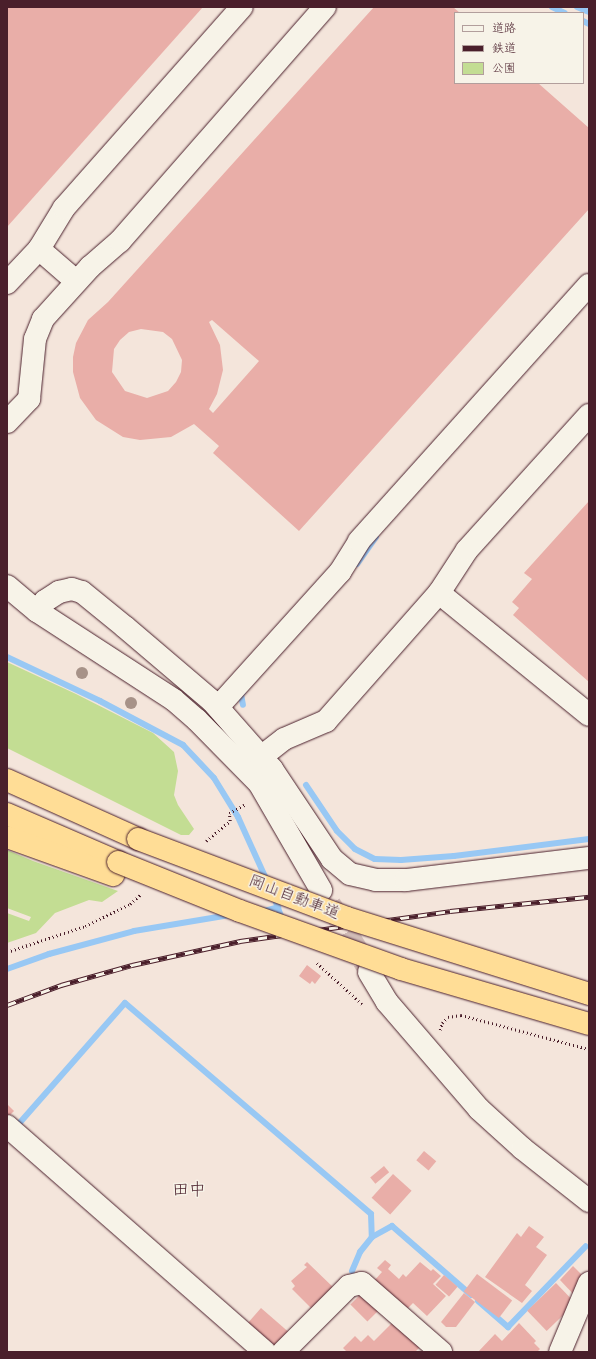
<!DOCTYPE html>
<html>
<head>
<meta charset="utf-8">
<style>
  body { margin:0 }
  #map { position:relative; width:596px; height:1359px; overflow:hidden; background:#f4e5db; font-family:"Indie Flower","Klee One",sans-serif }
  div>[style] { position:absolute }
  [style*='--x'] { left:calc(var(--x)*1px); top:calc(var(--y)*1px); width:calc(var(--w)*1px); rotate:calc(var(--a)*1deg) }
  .green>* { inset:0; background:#c3dd93 }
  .stream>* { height:6px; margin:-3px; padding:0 3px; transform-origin:3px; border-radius:3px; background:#98c8f4 }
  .building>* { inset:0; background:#e9aea8; transform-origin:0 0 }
  .minor-tunnel>* { height:22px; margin-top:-11px; transform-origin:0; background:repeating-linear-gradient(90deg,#d2bdb8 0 22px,transparent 0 33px) }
  .path>* { height:2.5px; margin-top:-1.25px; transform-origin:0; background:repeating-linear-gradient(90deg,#4a1f2b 0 1px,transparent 0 4px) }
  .roads { filter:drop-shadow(0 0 1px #4a1f2b) drop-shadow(0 0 1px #4a1f2b) }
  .minor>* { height:22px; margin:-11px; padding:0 11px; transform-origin:11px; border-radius:11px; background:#f7f3e8 }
  .highway>* { height:22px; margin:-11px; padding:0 11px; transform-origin:11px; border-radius:11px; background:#ffdd96 }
  .rail>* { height:4.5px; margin-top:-2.25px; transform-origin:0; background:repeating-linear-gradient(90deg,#f7f3e8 0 9px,#4a1f2b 0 18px); box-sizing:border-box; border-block:1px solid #4a1f2b }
  .bridges { filter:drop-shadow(0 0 1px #4a1f2b) drop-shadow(0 0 1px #4a1f2b) }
  .highway-bridge>* { height:22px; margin:-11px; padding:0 11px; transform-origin:11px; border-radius:11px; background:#ffdd96 }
  .trees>* { width:12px; height:12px; margin:-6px; border-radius:50%; background:#a79288 }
  span { translate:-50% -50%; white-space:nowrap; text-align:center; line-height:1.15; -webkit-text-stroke:3px #f7f3e8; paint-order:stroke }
  .street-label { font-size:16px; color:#4a1f2b }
  .neighbourhood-label { font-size:17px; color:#4a1f2b }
  .frame { position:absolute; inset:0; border:8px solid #4a1f2b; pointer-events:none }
  .legend { position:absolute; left:454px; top:12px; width:130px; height:72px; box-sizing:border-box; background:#f7f3e8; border:1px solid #b29e9c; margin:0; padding:5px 7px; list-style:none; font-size:12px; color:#4a1f2b }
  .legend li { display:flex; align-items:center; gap:8px; height:20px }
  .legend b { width:20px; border:1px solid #b29e9c }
</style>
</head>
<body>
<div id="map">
  <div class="green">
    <div style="clip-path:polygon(7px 662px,76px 694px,153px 733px,174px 752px,178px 771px,174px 795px,178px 805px,194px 829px,189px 835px,181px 835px,7px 748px)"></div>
    <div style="clip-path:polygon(7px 850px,33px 861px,118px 891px,102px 902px,89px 900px,55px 913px,36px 933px,7px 943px,7px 913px,29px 921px,31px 917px,7px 908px)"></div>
  </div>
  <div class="stream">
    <div style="--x:552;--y:7;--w:14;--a:25"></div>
    <div style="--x:577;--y:7;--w:13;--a:23"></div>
    <div style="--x:583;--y:21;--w:7;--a:27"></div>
    <div style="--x:357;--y:564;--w:33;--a:-55"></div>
    <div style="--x:7;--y:657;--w:103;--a:25.3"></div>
    <div style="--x:100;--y:701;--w:94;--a:27.9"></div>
    <div style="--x:183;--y:745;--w:45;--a:46.8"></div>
    <div style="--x:214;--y:778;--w:46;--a:58.4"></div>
    <div style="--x:238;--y:817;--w:70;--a:65.6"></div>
    <div style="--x:243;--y:692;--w:3;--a:135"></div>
    <div style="--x:241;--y:694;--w:11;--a:80"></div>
    <div style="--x:306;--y:785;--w:55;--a:56"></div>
    <div style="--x:337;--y:831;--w:25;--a:45"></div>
    <div style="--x:355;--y:849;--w:22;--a:27"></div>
    <div style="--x:375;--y:859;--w:26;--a:2"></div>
    <div style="--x:401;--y:860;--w:53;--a:-4.3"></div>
    <div style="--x:454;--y:856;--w:136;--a:-7.2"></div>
    <div style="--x:274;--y:897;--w:20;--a:70"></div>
    <div style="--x:261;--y:912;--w:18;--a:-16"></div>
    <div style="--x:7;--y:969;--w:45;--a:-19.7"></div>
    <div style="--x:49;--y:954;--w:88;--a:-15.1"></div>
    <div style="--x:134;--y:931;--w:97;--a:-9.5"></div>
    <div style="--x:16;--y:1127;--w:165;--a:-48.7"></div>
    <div style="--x:125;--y:1003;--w:324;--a:40.6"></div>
    <div style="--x:371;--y:1214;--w:23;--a:88"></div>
    <div style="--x:352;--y:1271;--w:21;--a:-67"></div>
    <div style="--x:360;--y:1252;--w:19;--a:-51"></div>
    <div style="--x:372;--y:1237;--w:23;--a:-29"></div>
    <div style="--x:392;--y:1226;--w:105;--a:41.1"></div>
    <div style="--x:478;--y:1301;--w:40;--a:41"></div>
    <div style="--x:508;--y:1327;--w:112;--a:-46.1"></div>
  </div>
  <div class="building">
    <div style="clip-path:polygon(7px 7px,203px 7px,7px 227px)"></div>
    <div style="clip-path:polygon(evenodd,374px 7px,453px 7px,460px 13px,455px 13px,455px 83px,538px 83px,589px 128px,589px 209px,299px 531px,213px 453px,219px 446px,194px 424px,171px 437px,140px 440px,123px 437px,96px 420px,80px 398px,73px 372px,73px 357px,76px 343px,88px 320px,108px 302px,374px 7px,212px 320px,259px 361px,213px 413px,209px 409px,217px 394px,223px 370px,220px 345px,209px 322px,212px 320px,374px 7px,141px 329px,163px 332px,172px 339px,182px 360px,181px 372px,176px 382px,168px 391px,147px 398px,125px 391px,112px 372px,114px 349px,120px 340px,129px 332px,141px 329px)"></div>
    <div style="clip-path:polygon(589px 501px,589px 682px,513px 615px,519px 608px,512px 602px,532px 579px,524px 573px)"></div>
    <div style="clip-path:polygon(307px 965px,321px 976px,315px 984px,312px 981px,310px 984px,299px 976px)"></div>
    <div style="clip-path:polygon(7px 1104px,14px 1111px,7px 1118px)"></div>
    <div style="left:424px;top:1151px;width:16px;height:12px;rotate:40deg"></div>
    <div style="left:384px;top:1166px;width:8px;height:18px;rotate:50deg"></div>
    <div style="left:393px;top:1174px;width:25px;height:32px;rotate:42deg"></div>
    <div style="clip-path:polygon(529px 1226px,544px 1237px,536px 1247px,547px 1255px,525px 1285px,532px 1291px,522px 1303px,485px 1277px,517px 1233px,521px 1237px)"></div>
    <div style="clip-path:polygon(385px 1260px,391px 1265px,388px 1269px,399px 1279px,403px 1274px,406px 1277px,420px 1262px,431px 1271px,433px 1269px,441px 1276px,433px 1284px,446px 1296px,427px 1316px,413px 1303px,407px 1309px,373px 1282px,382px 1272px,377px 1268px)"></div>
    <div style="clip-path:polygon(307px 1262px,335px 1289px,312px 1309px,292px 1289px,295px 1286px,291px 1281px,307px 1267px,304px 1265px)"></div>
    <div style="clip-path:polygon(573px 1266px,585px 1278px,576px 1297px,560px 1280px)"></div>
    <div style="left:477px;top:1274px;width:44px;height:22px;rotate:37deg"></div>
    <div style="left:444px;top:1275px;width:18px;height:13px;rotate:41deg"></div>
    <div style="left:556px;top:1283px;width:28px;height:40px;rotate:46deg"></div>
    <div style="clip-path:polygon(464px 1293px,475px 1302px,456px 1327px,446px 1327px,441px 1322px)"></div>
    <div style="left:361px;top:1294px;width:24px;height:15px;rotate:45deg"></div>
    <div style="left:261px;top:1308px;width:40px;height:25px;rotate:41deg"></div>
    <div style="clip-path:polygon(396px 1319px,422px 1345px,415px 1352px,347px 1352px,343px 1348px,355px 1336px,361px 1342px,368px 1335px,374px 1341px)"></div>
    <div style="clip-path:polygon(519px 1323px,536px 1341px,534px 1343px,540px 1349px,537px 1352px,478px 1352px,495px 1334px,502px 1341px)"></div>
  </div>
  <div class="minor-tunnel">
    <div style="--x:330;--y:904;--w:71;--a:59.5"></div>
  </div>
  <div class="path">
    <div style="--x:206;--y:841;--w:31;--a:-40"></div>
    <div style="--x:230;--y:821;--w:8;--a:-97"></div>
    <div style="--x:229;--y:813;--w:19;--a:-28"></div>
    <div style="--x:7;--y:952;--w:82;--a:-18.4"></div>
    <div style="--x:85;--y:926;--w:50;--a:-26.1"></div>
    <div style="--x:130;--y:904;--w:15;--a:-42"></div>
    <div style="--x:317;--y:963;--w:61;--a:42.3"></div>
    <div style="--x:440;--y:1030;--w:7;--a:-74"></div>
    <div style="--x:442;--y:1023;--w:8;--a:-45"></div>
    <div style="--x:448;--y:1017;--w:13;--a:-9"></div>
    <div style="--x:461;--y:1015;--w:132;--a:14.9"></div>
  </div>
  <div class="roads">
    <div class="minor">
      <div style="--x:39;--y:249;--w:49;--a:40.9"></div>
      <div style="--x:7;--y:283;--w:47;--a:-46.7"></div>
      <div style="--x:39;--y:249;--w:48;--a:-58.6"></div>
      <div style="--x:64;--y:208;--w:268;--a:-48.5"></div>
      <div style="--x:7;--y:422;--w:32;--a:-46"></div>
      <div style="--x:29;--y:399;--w:60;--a:-84.3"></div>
      <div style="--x:35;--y:339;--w:22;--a:-68"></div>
      <div style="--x:43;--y:319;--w:70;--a:-47.9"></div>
      <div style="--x:90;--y:267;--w:40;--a:-41"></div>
      <div style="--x:120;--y:241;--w:311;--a:-48.8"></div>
      <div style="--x:7;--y:586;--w:39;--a:40"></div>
      <div style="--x:37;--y:611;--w:163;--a:33"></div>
      <div style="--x:174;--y:700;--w:30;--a:41"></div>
      <div style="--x:197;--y:720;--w:88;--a:45.5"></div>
      <div style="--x:259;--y:783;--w:124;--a:59.9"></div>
      <div style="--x:439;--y:593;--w:193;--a:39.1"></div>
      <div style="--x:37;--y:611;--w:13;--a:-51"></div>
      <div style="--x:45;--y:601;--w:17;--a:-33"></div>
      <div style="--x:59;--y:592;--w:13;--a:-13"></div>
      <div style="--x:72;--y:589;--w:10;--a:17"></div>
      <div style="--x:82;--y:592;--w:55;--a:39.1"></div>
      <div style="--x:125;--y:627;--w:114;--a:40.4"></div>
      <div style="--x:212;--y:701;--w:91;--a:48.6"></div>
      <div style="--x:272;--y:769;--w:108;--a:56.3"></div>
      <div style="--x:332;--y:859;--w:23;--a:40"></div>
      <div style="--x:350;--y:874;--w:27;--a:13"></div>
      <div style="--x:376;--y:880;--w:30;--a:0"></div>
      <div style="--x:406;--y:880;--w:184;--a:-6.9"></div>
      <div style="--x:218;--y:707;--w:182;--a:-47.9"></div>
      <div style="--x:340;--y:572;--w:36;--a:-58"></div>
      <div style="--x:359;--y:541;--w:344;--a:-48.1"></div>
      <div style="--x:261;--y:757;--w:29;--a:-38"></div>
      <div style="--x:284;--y:739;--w:46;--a:-23.2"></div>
      <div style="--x:326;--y:721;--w:171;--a:-48.6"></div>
      <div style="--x:439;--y:593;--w:51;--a:-56.9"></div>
      <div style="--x:467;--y:550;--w:182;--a:-47.9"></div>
      <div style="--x:369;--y:972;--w:35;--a:59"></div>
      <div style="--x:387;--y:1002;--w:141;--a:49.3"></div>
      <div style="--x:479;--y:1109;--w:59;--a:42.3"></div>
      <div style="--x:523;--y:1149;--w:84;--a:38.2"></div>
      <div style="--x:7;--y:1126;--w:343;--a:41.2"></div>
      <div style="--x:283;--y:1352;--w:93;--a:-45"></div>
      <div style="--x:349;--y:1286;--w:13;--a:-13"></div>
      <div style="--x:362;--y:1283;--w:105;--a:41.1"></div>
      <div style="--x:560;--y:1352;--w:75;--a:-67.2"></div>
    </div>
    <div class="highway">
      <div style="--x:7;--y:780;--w:144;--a:24.2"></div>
      <div style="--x:7;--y:814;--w:121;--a:23.4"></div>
      <div style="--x:7;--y:837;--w:113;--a:19.7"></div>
    </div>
  </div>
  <div class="rail">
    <div style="--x:7;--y:1005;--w:58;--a:-20.3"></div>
    <div style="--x:61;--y:985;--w:74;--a:-15.7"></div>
    <div style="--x:132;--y:965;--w:111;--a:-12.5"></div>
    <div style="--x:240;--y:941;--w:212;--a:-8.1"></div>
    <div style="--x:450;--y:911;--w:140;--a:-5.8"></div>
  </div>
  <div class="bridges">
    <div class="highway-bridge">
      <div style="--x:138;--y:839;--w:223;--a:20.7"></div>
      <div style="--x:347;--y:918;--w:254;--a:17.4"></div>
      <div style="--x:118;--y:862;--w:131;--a:21.9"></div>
      <div style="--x:240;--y:911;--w:171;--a:19.8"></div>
      <div style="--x:401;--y:969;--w:196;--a:16.3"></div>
    </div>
  </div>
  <div class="trees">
    <div style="left:82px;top:673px"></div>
    <div style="left:131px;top:703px"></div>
  </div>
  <div class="street-label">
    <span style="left:294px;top:898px;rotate:21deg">岡山自動車道</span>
  </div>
  <div class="neighbourhood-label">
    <span style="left:189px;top:1191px">田中</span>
  </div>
  <div class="frame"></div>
  <ul class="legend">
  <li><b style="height:5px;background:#f7f3e8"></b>道路</li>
  <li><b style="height:5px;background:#4a1f2b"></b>鉄道</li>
  <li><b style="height:11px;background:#c3dd93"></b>公園</li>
  </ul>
</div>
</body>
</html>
